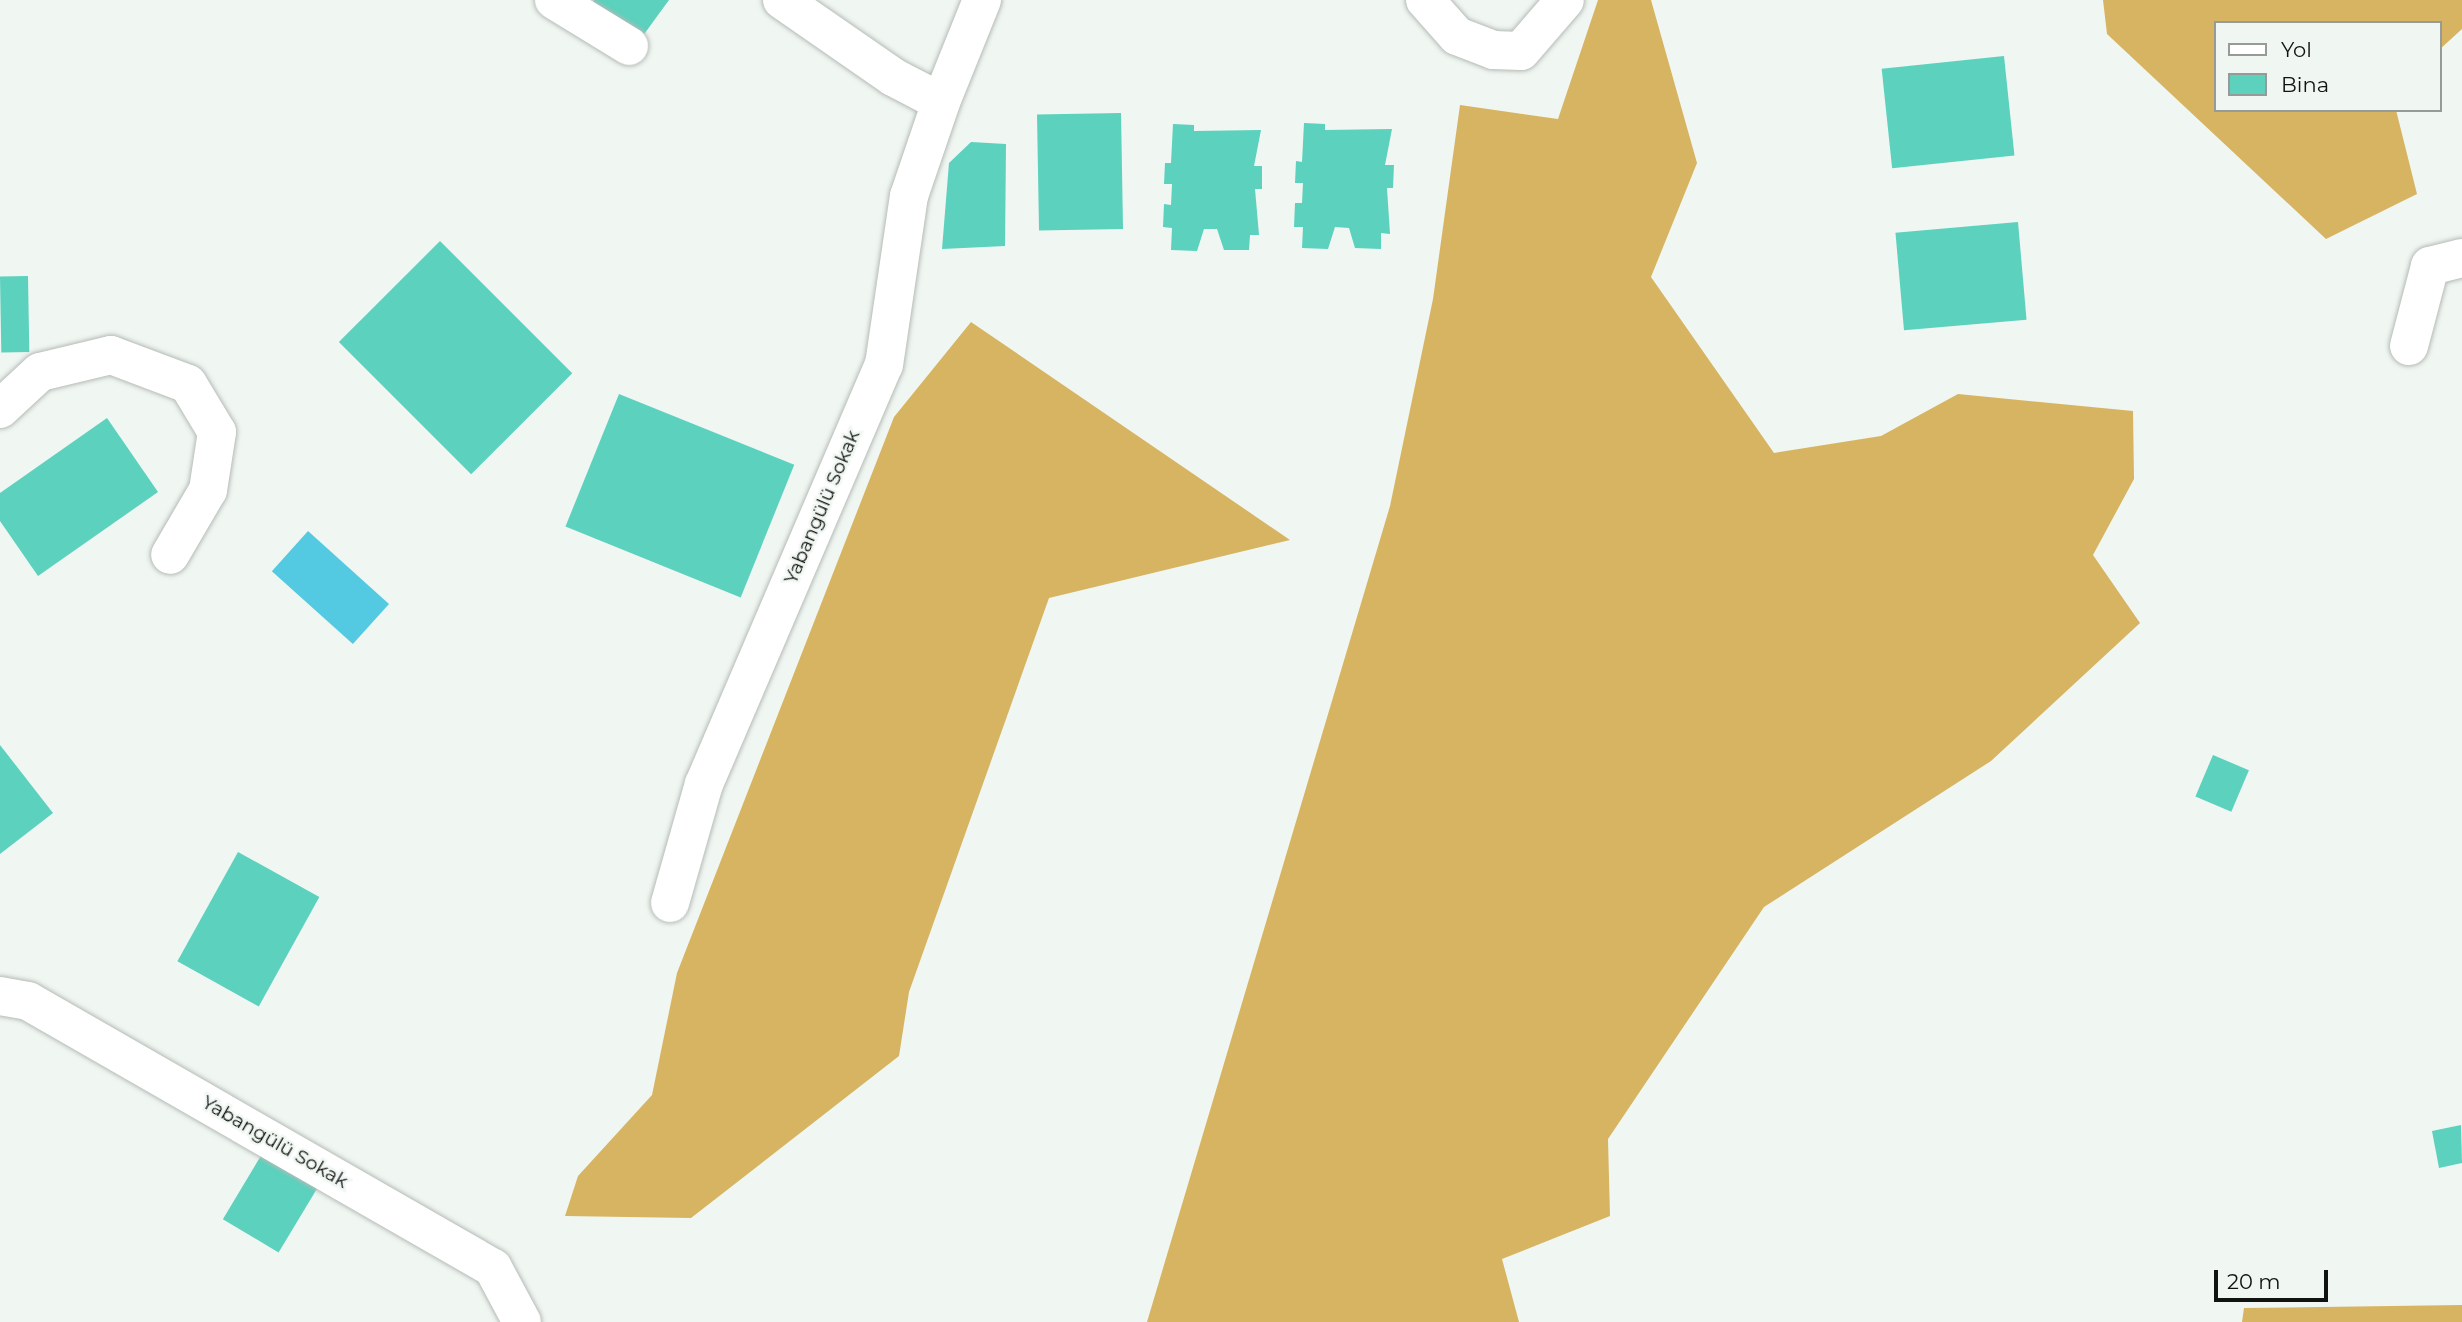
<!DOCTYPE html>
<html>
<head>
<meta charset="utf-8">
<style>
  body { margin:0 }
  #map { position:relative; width:2462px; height:1322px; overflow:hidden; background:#f0f6f1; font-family:Montserrat,sans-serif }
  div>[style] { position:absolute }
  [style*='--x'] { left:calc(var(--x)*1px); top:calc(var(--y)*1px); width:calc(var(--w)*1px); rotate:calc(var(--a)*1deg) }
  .forest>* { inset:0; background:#d7b461 }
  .water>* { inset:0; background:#53cae2; transform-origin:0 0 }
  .building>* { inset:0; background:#5bd1be; transform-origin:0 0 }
  .roads { filter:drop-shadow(0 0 2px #b5bbb6) drop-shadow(0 0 2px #b5bbb6) }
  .minor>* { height:38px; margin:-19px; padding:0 19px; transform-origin:19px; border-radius:19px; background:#fff }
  span { translate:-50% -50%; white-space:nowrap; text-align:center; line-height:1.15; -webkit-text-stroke:5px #f0f6f1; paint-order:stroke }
  .street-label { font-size:19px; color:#111311 }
  .legend { position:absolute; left:2214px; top:21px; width:228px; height:91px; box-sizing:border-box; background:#f0f6f1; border:2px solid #979b97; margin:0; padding:9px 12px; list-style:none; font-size:21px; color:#111311 }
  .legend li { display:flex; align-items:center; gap:14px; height:35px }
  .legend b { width:35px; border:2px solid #979b97 }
  .scale { position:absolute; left:2214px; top:1270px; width:114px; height:32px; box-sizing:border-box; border:4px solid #111311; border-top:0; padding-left:9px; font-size:21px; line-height:24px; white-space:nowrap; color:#111311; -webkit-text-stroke:5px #f0f6f1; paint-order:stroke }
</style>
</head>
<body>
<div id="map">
  <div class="forest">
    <div style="clip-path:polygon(1598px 0,1651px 0,1697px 163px,1651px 277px,1774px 453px,1881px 436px,1958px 394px,2133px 411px,2134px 479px,2093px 555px,2140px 623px,1991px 761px,1764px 907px,1608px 1139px,1610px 1216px,1502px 1259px,1519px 1322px,1147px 1322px,1390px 506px,1433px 299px,1460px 105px,1558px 119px)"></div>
    <div style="clip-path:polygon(2103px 0,2462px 0,2462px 29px,2439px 50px,2439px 23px,2215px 23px,2215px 110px,2396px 110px,2417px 194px,2326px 239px,2107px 34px)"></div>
    <div style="clip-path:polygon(971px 322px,1290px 540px,1049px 598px,909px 992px,899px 1056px,691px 1218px,565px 1216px,578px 1176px,652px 1095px,677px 973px,894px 417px)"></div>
    <div style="clip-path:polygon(2462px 1305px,2462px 1322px,2242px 1322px,2244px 1308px)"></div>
  </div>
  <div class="water">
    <div style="left:308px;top:531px;width:109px;height:54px;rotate:42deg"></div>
  </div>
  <div class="building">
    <div style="clip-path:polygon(594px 0,669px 0,634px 48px,585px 12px)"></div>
    <div style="left:2004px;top:56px;width:100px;height:123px;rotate:84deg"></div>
    <div style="left:1121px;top:113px;width:116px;height:84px;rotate:89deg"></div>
    <div style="clip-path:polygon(1304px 123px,1325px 124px,1325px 130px,1392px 129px,1385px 165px,1394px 165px,1393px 188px,1387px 188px,1390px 234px,1381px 233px,1381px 249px,1355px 248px,1349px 228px,1335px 227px,1328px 249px,1302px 248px,1303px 227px,1294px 227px,1295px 203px,1302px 203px,1303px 183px,1295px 183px,1296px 161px,1302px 162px)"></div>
    <div style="clip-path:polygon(1173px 124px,1194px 125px,1194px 131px,1261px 130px,1254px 166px,1262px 166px,1262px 189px,1255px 189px,1259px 235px,1250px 235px,1249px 250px,1224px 250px,1217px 229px,1204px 229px,1197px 251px,1171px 250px,1172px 228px,1163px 227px,1164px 204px,1171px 205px,1172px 184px,1164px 184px,1165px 163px,1171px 163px)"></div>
    <div style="clip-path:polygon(971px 142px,1006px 144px,1005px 246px,942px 249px,949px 163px)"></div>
    <div style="left:2018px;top:222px;width:98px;height:123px;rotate:85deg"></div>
    <div style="left:440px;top:241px;width:187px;height:143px;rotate:45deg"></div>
    <div style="left:28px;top:276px;width:76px;height:28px;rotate:89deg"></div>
    <div style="left:619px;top:394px;width:189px;height:143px;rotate:22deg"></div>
    <div style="clip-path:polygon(107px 418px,158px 492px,38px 576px,0 521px,0 493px)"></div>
    <div style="clip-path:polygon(0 745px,53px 813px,0 854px)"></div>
    <div style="left:2213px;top:755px;width:39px;height:45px;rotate:23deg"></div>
    <div style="left:238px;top:852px;width:93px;height:125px;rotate:29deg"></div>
    <div style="clip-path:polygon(2461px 1125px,2462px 1163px,2439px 1168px,2432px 1131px)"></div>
    <div style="left:262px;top:1154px;width:65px;height:76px;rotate:31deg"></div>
  </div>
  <div class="roads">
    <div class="minor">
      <div style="--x:554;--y:0;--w:88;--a:31.5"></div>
      <div style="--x:782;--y:0;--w:135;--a:34.7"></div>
      <div style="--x:893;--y:77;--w:54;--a:27.5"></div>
      <div style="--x:941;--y:102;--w:110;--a:-68.1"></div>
      <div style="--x:1425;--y:0;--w:48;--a:48.4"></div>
      <div style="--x:1457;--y:36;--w:39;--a:21"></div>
      <div style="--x:1493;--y:50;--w:28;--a:2"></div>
      <div style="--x:1521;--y:51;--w:67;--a:-49.2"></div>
      <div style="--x:2409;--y:346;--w:83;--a:-75.3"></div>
      <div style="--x:2430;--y:266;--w:33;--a:-14"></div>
      <div style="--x:0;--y:409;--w:54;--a:-42.8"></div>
      <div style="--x:40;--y:372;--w:73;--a:-13.5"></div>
      <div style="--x:111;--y:355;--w:82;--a:20.6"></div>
      <div style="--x:188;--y:384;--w:56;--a:58.9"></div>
      <div style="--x:217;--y:432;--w:59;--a:98.8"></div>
      <div style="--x:208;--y:490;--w:75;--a:120.3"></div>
      <div style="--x:670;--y:903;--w:124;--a:-74.1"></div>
      <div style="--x:704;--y:784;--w:456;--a:-66.8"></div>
      <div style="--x:884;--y:365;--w:171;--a:-81.6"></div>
      <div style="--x:909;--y:196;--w:99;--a:-71.2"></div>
      <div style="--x:0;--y:996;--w:28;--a:10"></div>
      <div style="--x:28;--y:1001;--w:536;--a:29.86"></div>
      <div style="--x:493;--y:1268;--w:61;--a:61.8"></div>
    </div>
  </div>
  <div class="street-label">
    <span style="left:822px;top:507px;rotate:-67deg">Yabangülü Sokak</span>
    <span style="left:275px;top:1142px;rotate:30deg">Yabangülü Sokak</span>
  </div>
  <ul class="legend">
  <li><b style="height:9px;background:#fff"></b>Yol</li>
  <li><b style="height:19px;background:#5bd1be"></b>Bina</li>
  </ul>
  <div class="scale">20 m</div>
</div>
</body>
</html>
